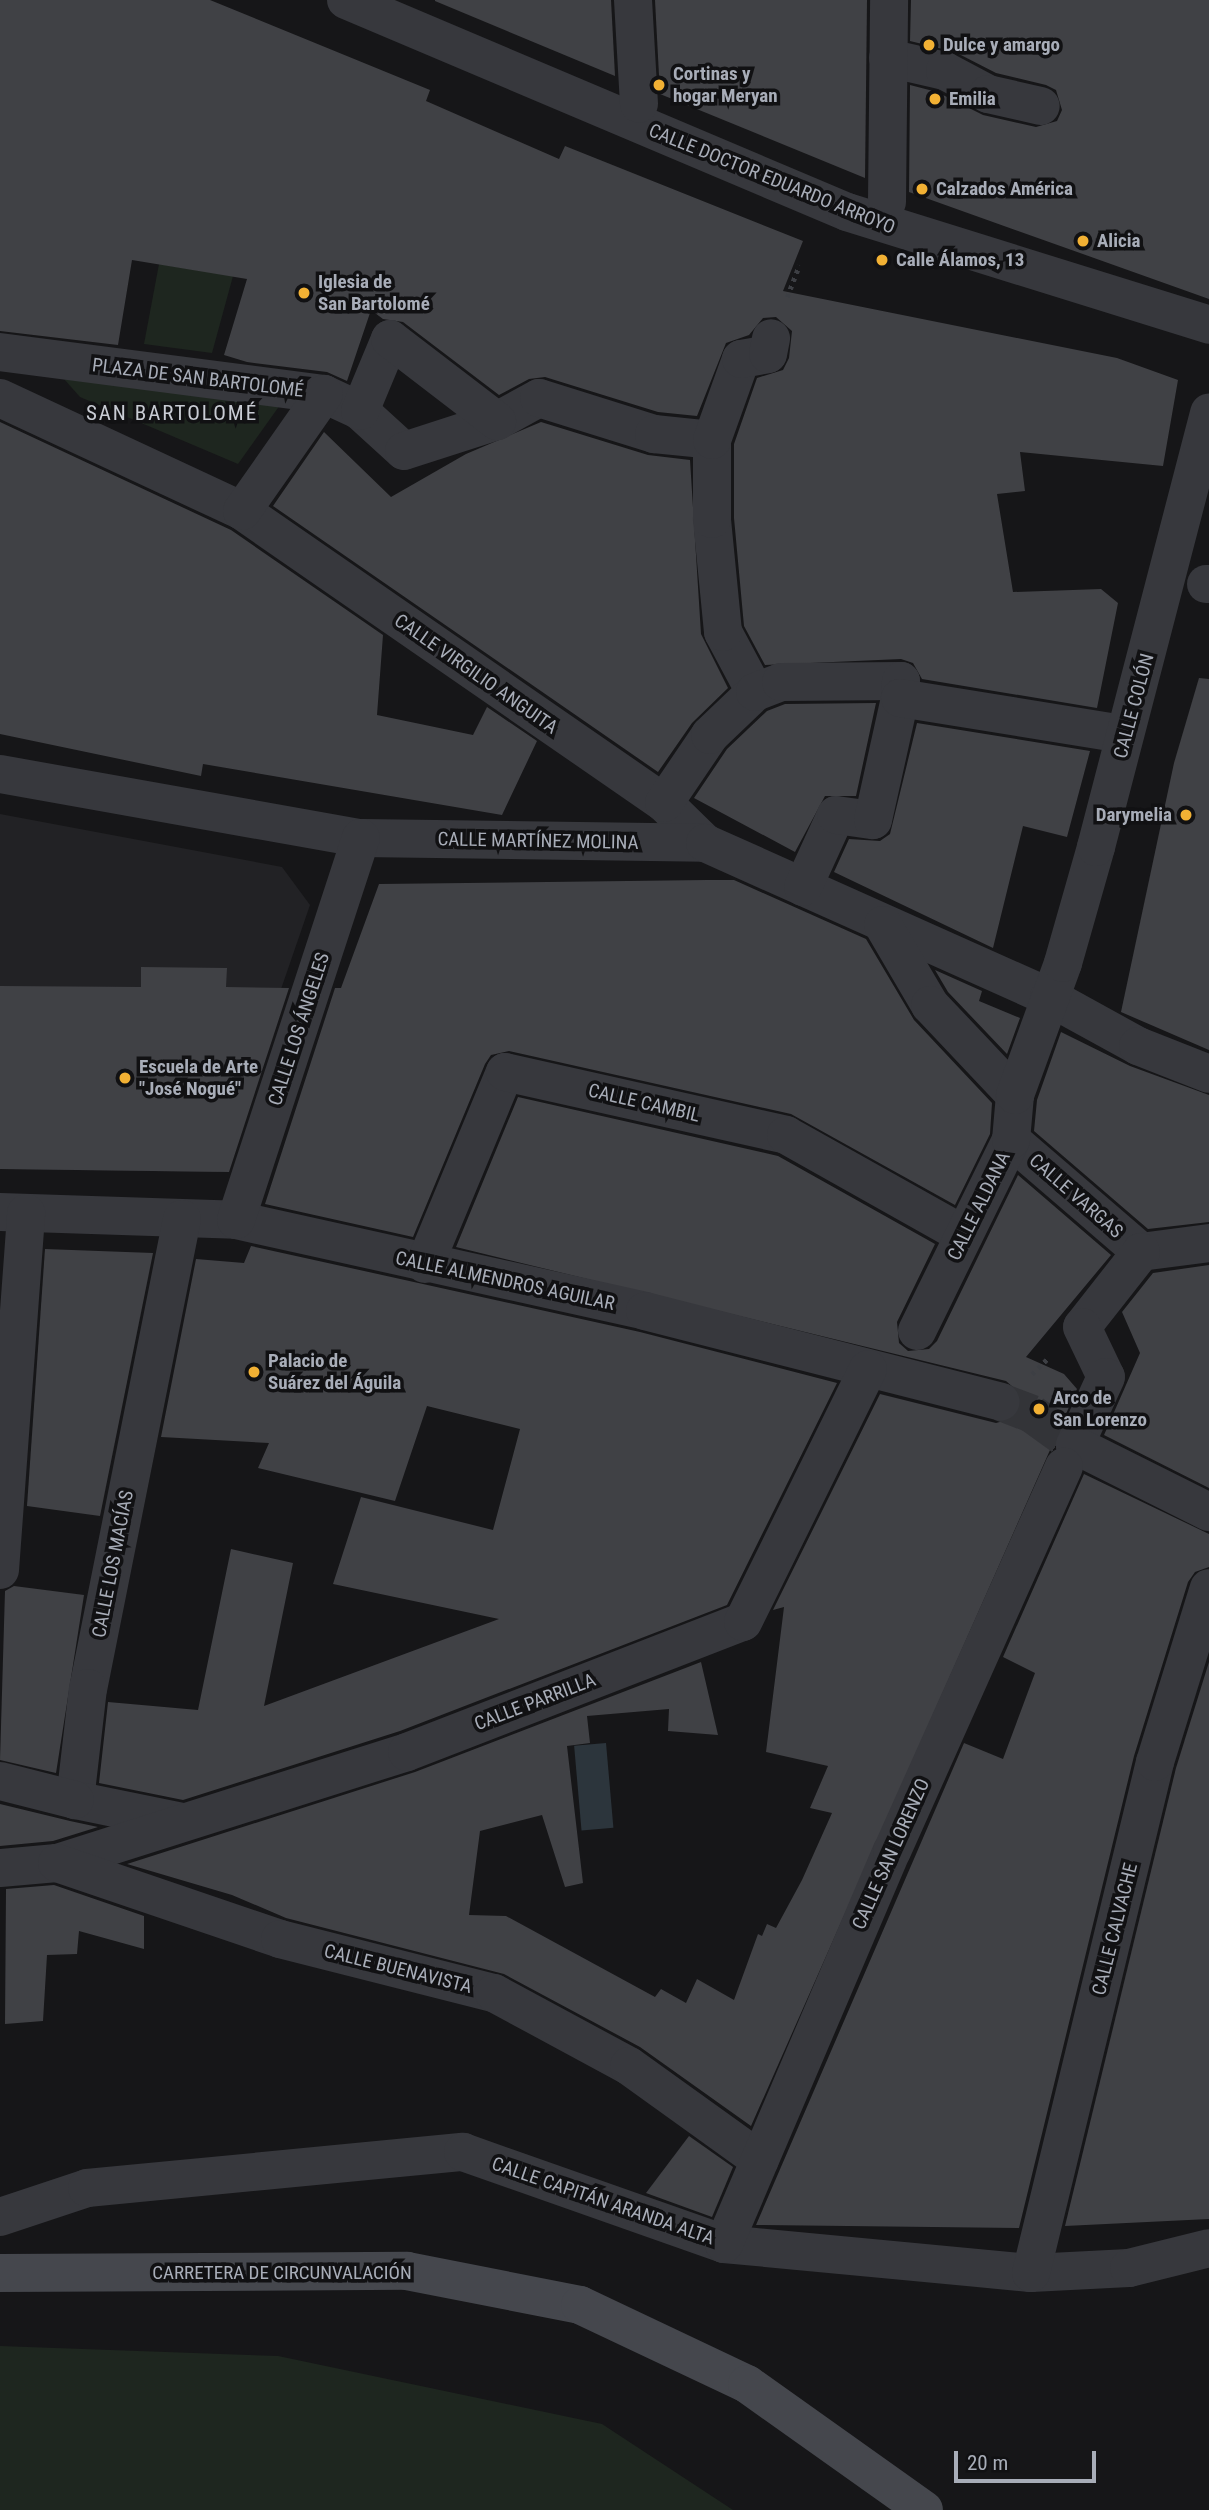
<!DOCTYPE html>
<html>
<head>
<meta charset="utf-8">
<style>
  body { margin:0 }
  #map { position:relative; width:1209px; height:2510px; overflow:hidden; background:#161618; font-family:"Roboto Condensed",sans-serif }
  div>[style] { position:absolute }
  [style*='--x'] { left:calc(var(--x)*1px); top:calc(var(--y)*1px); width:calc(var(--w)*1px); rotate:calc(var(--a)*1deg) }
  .built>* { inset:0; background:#222225 }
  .green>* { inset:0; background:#1e261f }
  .water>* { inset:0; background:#2c353c; transform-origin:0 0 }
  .building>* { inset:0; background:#404145 }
  .street-tunnel>* { height:38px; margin-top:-19px; transform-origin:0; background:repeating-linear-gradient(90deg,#333438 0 38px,transparent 0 57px) }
  .path>* { height:4.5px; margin-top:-2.25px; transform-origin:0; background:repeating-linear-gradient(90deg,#3d3f44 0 3.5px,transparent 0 8.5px) }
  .street>* { height:38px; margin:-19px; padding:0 19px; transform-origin:19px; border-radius:19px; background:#37383d }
  .secondary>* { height:38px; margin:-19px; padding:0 19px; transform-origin:19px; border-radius:19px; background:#45474d }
  .dots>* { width:19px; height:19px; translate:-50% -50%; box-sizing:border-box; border:4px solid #111113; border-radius:50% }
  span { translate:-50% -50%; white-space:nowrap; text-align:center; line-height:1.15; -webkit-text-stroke:7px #111113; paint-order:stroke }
  .poi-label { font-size:19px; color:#a8adb8; font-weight:700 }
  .left { translate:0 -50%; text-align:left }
  .right { translate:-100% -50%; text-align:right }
  .street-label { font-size:19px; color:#a8adb8 }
  .neighbourhood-label { font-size:21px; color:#c9ccd4; letter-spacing:2px }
  .scale { position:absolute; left:954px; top:2451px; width:142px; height:32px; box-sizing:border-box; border:4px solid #a8adb8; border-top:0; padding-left:9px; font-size:21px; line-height:24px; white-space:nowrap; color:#a8adb8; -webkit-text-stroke:5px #111113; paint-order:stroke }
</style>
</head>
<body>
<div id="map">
  <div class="built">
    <div style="clip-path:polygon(0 814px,282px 867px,310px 905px,218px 1172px,0 1169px)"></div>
  </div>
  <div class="green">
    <div style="clip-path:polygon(159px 264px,233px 276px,212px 353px,144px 344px)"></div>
    <div style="clip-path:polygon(64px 379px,280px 405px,238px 464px,80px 397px)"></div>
    <div style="clip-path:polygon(0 2346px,278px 2356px,602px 2424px,733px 2510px,0 2510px)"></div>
  </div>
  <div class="water">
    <div style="left:606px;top:1743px;width:85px;height:32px;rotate:85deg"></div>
  </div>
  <div class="building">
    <div style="clip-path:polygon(0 0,210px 0,430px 90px,426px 101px,559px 159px,565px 146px,803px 241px,783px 291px,1117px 358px,1178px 380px,1163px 466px,1020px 452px,1025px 491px,997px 494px,1013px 592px,1101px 589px,1118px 603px,1097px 708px,922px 679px,913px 663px,901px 659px,765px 665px,744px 626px,734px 518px,734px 444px,757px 378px,783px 370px,789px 358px,792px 331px,776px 317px,763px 318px,749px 335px,726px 343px,697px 416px,658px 412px,545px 377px,529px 379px,499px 395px,403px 322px,383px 319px,371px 310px,347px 381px,327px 372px,247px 362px,224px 355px,247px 279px,132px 260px,118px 345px,0 331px)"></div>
    <div style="clip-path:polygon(435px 0,611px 0,615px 76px,435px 1px)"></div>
    <div style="clip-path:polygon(655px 0,867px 0,865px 178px,660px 94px)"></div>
    <div style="clip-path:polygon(911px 0,1209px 0,1209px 299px,909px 192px,910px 85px,937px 92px,983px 115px,1036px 127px,1057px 121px,1062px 110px,1056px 90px,1046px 85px,996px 73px,955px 52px,910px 41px)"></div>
    <div style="clip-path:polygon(0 422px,231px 530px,383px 635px,377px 715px,473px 735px,487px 707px,537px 741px,502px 815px,203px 764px,201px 776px,0 734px)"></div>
    <div style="clip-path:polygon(541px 422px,648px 455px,690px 460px,701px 634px,728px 688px,692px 723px,658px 772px,273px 506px,324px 432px,391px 497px,466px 454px)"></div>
    <div style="clip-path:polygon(1199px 678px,1209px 679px,1209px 1050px,1121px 1012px,1174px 763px)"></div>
    <div style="clip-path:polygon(876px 703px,856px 796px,825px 796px,795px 852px,694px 798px,727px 749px,767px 711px,785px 704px)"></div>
    <div style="clip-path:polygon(917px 723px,1090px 751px,1067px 837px,1023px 826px,993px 948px,834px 872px,849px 839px,880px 841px,890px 834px)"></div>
    <div style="clip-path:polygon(707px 880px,734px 880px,866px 939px,914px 1020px,992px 1103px,990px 1134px,955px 1205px,791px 1114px,509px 1051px,491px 1055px,485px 1064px,413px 1237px,265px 1204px,335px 988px,341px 988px,379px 884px)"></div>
    <div style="clip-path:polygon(141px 967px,227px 968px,226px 987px,289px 988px,229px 1172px,0 1169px,0 986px,141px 987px)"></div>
    <div style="clip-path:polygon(935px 970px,982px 991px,979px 1001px,1020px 1018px,1007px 1054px,948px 992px)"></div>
    <div style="clip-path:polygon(1061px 1032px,1130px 1066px,1209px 1095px,1209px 1222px,1148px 1229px,1034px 1131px,1037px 1100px)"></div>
    <div style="clip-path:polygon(518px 1097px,778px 1156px,935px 1244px,897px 1322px,899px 1343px,908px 1351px,929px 1349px,937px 1341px,1018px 1175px,1111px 1255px,1026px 1357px,1064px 1374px,1077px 1389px,751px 2126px,640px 2047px,504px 1974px,286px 1918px,232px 1895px,127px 1864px,415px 1772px,701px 1662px,718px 1735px,668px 1731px,669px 1709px,587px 1716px,590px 1743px,567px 1746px,583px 1883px,565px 1887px,542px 1815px,480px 1831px,469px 1915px,506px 1916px,655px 1997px,661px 1989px,686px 2003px,697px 1979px,734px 2000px,758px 1934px,762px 1936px,767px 1924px,776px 1928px,802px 1880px,832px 1813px,810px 1808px,828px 1766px,766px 1752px,784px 1607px,773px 1610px,880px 1394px,996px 1423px,1017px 1417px,1022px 1395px,1006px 1381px,456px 1247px)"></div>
    <div style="clip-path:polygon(251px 1246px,640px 1332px,837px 1383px,727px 1605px,400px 1731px,183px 1800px,99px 1783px,108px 1702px,198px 1710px,231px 1549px,293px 1563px,264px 1706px,499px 1619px,333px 1584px,361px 1497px,493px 1530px,520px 1429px,427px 1406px,395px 1501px,258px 1468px,269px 1443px,161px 1437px,196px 1259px,244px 1263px)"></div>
    <div style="clip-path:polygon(45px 1249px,153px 1253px,100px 1516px,27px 1506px)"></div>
    <div style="clip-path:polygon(1209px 1265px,1209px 1488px,1104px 1435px,1140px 1353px,1122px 1312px,1153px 1273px)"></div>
    <div style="clip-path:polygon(1084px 1474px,1209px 1534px,1209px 1567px,1195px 1572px,1188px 1582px,1134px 1756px,1019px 2228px,756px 2225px,964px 1743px,1003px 1759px,1035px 1673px,1003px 1657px)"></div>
    <div style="clip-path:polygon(14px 1586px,84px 1595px,56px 1773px,0 1760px,5px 1591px)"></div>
    <div style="clip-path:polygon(1209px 1662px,1209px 2219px,1065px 2226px,1176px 1768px)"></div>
    <div style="clip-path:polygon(0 1804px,70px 1821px,98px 1827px,53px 1841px,0 1846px)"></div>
    <div style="clip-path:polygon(54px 1885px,144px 1916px,144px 1949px,79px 1931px,77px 1954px,47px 1955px,43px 2021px,5px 2024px,6px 1889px)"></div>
    <div style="clip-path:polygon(689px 2136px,733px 2167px,712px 2217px,646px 2193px)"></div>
  </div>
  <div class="street-tunnel">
    <div style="--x:1001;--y:1402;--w:33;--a:21"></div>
    <div style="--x:1032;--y:1414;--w:53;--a:35.8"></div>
  </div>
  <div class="path">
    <div style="--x:787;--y:297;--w:34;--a:-69"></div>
    <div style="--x:1032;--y:1374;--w:23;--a:-45"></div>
  </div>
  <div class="street">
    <div style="--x:346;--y:0;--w:544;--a:22.94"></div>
    <div style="--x:847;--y:212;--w:379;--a:17.3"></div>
    <div style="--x:633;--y:0;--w:104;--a:86.7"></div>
    <div style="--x:888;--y:58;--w:58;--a:12.8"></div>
    <div style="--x:945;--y:71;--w:49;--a:28.1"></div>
    <div style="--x:988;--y:94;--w:54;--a:12.8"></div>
    <div style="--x:887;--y:202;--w:202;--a:-89.4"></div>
    <div style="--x:0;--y:352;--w:327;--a:7.4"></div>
    <div style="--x:324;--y:394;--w:40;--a:25"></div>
    <div style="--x:360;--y:411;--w:59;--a:42.3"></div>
    <div style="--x:404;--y:451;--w:98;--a:-17.9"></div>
    <div style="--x:497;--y:421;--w:48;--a:-28.7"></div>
    <div style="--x:539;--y:398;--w:121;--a:17.4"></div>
    <div style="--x:654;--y:434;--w:58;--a:5.9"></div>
    <div style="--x:0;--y:398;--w:267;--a:25"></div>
    <div style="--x:242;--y:511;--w:513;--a:34.68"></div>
    <div style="--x:664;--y:803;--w:57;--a:44.3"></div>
    <div style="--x:360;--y:411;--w:78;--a:-67.4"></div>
    <div style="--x:390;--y:339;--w:135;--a:37.5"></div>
    <div style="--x:242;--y:511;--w:143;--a:-55"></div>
    <div style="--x:1206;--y:584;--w:3;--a:0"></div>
    <div style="--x:755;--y:692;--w:68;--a:-118.1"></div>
    <div style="--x:723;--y:632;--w:114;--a:-95.6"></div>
    <div style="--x:712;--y:519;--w:79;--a:-90"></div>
    <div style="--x:712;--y:440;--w:86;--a:-70.3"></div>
    <div style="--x:741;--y:359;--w:27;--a:-10"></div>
    <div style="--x:768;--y:354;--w:16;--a:-79"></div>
    <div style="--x:0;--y:774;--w:367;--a:10.1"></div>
    <div style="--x:361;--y:838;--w:344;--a:0.8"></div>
    <div style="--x:705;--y:843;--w:377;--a:24.1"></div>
    <div style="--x:1049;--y:997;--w:102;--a:28.8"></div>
    <div style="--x:1138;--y:1046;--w:76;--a:21.5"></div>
    <div style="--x:664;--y:803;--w:82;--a:-55.9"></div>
    <div style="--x:710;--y:735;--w:62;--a:-43.7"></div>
    <div style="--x:755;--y:692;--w:28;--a:-21"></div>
    <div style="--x:781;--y:682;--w:120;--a:-0.5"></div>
    <div style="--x:901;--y:681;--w:17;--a:93"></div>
    <div style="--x:803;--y:887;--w:79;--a:-65.4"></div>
    <div style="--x:836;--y:815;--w:37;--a:8"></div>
    <div style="--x:873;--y:820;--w:125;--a:-77.5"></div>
    <div style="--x:900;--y:698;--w:213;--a:9.2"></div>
    <div style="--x:883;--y:925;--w:93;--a:59.6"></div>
    <div style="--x:930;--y:1005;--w:124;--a:46.6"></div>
    <div style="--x:1011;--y:1140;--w:172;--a:40.7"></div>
    <div style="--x:0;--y:1212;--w:236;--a:1.9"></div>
    <div style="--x:236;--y:1220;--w:419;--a:12.5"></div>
    <div style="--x:645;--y:1311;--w:367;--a:14.3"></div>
    <div style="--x:182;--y:1219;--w:478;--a:101.3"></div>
    <div style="--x:88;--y:1688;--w:113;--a:96.6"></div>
    <div style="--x:75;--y:1800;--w:109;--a:11.6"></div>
    <div style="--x:236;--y:1220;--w:402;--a:-71.9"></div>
    <div style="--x:1209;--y:1243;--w:69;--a:172.5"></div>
    <div style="--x:1141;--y:1252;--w:95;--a:128.2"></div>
    <div style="--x:1082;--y:1327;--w:55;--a:64.4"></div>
    <div style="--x:1106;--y:1377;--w:75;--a:114.5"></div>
    <div style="--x:1075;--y:1445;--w:150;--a:26.6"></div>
    <div style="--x:425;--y:1264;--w:208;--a:-67.4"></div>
    <div style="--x:505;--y:1072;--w:288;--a:12.6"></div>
    <div style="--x:786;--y:1135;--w:204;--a:29.3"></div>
    <div style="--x:917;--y:1331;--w:213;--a:-63.8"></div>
    <div style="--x:1011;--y:1140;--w:45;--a:-84.9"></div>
    <div style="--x:1015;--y:1095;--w:140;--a:-70"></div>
    <div style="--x:1063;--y:963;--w:121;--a:-74.1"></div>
    <div style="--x:1096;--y:847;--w:449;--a:-75.4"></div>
    <div style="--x:0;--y:1570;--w:358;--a:-85.8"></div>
    <div style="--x:0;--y:1781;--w:77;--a:14.2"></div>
    <div style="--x:57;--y:1863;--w:367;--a:-17.6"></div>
    <div style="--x:407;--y:1752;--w:360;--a:-21.2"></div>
    <div style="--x:743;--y:1622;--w:282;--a:-63.7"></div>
    <div style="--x:0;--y:1868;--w:57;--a:-5"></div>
    <div style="--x:57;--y:1863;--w:236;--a:18.8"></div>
    <div style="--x:280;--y:1939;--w:221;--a:14.2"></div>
    <div style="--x:494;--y:1993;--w:153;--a:28.4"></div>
    <div style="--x:629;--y:2066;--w:161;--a:35.7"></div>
    <div style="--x:0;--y:2217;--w:92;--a:-18.4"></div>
    <div style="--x:87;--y:2188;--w:378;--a:-5.5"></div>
    <div style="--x:463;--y:2152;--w:277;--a:19.4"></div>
    <div style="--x:724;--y:2244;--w:308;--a:5.4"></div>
    <div style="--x:1031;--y:2273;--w:98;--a:-2.9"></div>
    <div style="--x:1129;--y:2268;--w:82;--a:-14"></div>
    <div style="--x:724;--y:2244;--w:427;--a:-66.9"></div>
    <div style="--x:892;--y:1851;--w:421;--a:-65.9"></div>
    <div style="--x:1031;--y:2273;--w:526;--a:-76.36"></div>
    <div style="--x:1155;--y:1762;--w:182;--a:-72.8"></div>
  </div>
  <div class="secondary">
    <div style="--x:0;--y:2273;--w:407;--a:-0.3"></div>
    <div style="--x:407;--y:2271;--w:176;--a:11.1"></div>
    <div style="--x:580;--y:2305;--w:185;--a:25.3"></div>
    <div style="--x:747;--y:2384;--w:217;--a:35.4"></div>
  </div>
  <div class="dots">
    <div style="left:929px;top:45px;background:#f2b134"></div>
    <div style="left:659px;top:85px;background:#f2b134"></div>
    <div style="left:935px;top:99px;background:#f2b134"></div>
    <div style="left:922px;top:189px;background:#f2b134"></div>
    <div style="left:1083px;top:241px;background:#f2b134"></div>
    <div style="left:882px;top:260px;background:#f2b134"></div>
    <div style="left:304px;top:293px;background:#f2b134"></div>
    <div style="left:1186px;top:815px;background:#f2b134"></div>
    <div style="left:125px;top:1078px;background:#f2b134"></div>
    <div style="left:254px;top:1372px;background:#f2b134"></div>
    <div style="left:1039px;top:1409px;background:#f2b134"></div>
  </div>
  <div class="poi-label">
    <span class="left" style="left:943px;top:45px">Dulce y amargo</span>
    <span class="left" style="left:673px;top:85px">Cortinas y<br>hogar Meryan</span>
    <span class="left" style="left:949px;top:99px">Emilia</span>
    <span class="left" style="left:936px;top:189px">Calzados América</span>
    <span class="left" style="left:1097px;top:241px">Alicia</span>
    <span class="left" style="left:896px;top:260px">Calle Álamos, 13</span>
    <span class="left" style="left:318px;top:293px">Iglesia de<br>San Bartolomé</span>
    <span class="right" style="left:1172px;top:815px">Darymelia</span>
    <span class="left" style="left:139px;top:1078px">Escuela de Arte<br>"José Nogué"</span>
    <span class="left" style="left:268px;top:1372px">Palacio de<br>Suárez del Águila</span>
    <span class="left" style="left:1053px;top:1409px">Arco de<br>San Lorenzo</span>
  </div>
  <div class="street-label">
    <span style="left:772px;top:179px;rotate:22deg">CALLE DOCTOR EDUARDO ARROYO</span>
    <span style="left:198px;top:378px;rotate:7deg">PLAZA DE SAN BARTOLOMÉ</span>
    <span style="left:476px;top:674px;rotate:35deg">CALLE VIRGILIO ANGUITA</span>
    <span style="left:1134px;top:706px;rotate:-75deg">CALLE COLÓN</span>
    <span style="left:538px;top:841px;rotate:1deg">CALLE MARTÍNEZ MOLINA</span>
    <span style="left:299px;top:1029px;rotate:-72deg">CALLE LOS ÁNGELES</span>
    <span style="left:644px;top:1103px;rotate:13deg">CALLE CAMBIL</span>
    <span style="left:1076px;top:1196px;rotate:41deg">CALLE VARGAS</span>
    <span style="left:979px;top:1206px;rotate:-64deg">CALLE ALDANA</span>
    <span style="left:505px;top:1281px;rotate:12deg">CALLE ALMENDROS AGUILAR</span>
    <span style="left:113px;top:1564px;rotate:-79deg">CALLE LOS MACÍAS</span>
    <span style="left:535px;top:1702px;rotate:-21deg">CALLE PARRILLA</span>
    <span style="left:891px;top:1854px;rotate:-66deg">CALLE SAN LORENZO</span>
    <span style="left:1115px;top:1929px;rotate:-76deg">CALLE CALVACHE</span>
    <span style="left:398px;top:1969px;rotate:14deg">CALLE BUENAVISTA</span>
    <span style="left:603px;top:2201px;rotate:19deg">CALLE CAPITÁN ARANDA ALTA</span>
    <span style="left:282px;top:2273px">CARRETERA DE CIRCUNVALACIÓN</span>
  </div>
  <div class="neighbourhood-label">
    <span style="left:172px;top:413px">SAN BARTOLOMÉ</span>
  </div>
  <div class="scale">20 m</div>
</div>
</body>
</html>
